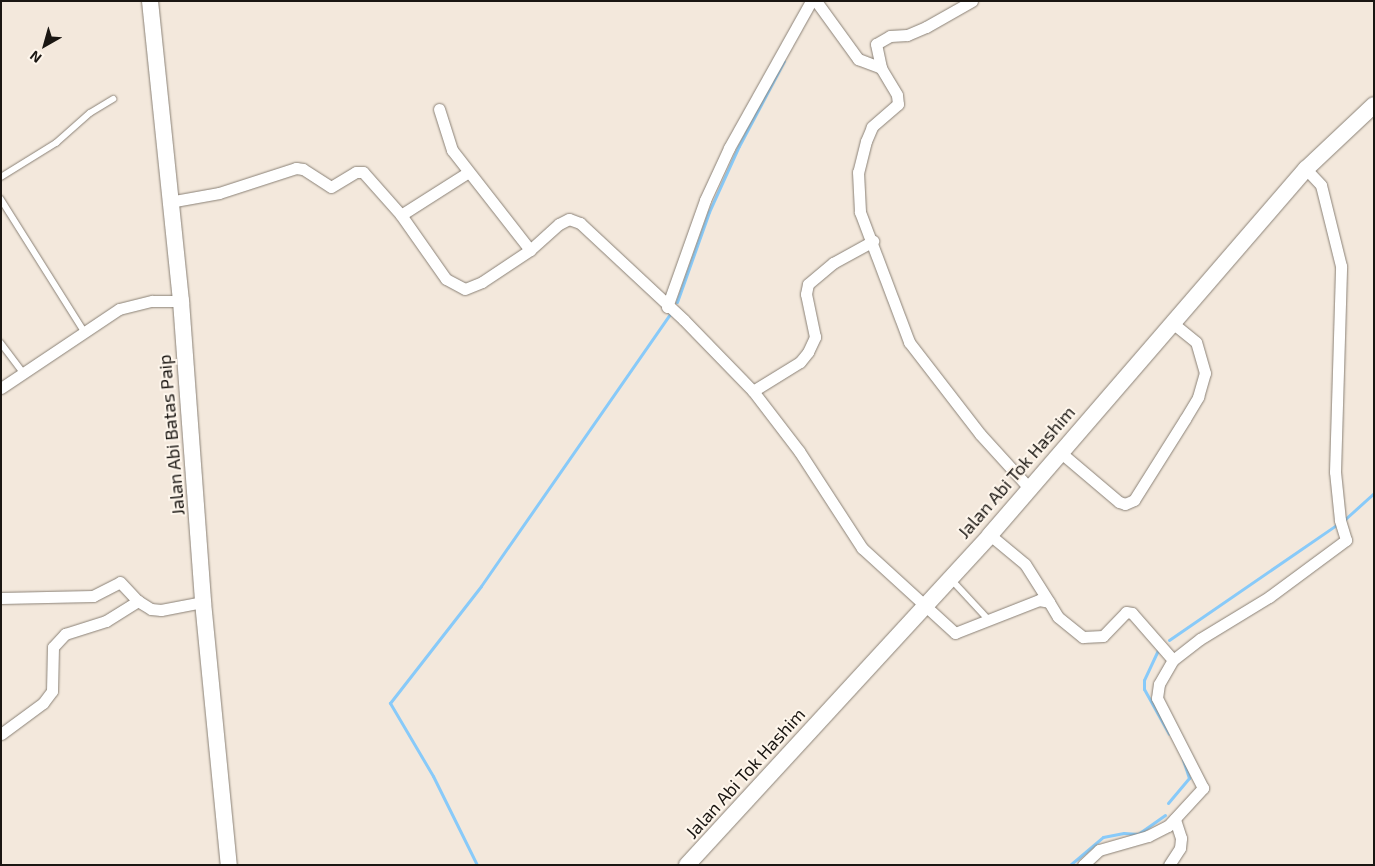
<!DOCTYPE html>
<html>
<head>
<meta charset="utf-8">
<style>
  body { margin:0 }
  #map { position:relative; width:1375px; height:866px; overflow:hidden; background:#f3e8dc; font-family:"Exo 2",sans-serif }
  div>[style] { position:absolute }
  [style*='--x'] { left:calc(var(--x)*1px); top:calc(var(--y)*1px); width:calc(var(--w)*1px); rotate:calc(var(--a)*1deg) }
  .stream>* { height:3px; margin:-1.5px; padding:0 1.5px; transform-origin:1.5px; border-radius:1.5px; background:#88caf9 }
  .roads { filter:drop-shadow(0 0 1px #8a8176) drop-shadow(0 0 1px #8a8176) }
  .lane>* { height:5.5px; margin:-2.75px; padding:0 2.75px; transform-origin:2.75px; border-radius:2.75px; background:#fff }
  .street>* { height:11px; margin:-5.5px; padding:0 5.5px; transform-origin:5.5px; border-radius:5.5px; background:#fff }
  .secondary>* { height:16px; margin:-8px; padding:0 8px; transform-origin:8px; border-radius:8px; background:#fff }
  span { translate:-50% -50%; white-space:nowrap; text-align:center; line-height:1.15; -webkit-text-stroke:4px #fef6ec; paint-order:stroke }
  .street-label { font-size:18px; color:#1a1612 }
  .frame { position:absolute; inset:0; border:2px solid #1a1612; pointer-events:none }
  .north { position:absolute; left:20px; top:20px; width:50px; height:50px; -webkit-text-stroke:4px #fef6ec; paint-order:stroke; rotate:218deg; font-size:14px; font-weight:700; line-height:20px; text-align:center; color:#1a1612 }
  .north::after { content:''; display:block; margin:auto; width:18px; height:22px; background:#1a1612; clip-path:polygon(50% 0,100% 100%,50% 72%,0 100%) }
</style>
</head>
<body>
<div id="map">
  <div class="stream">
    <div style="--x:677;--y:302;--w:96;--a:-70.4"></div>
    <div style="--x:709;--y:212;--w:72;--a:-65.6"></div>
    <div style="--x:739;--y:146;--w:96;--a:-62.1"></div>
    <div style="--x:1343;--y:521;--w:42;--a:-42.1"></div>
    <div style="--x:1169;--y:640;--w:205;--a:-34.5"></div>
    <div style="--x:1158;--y:650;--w:33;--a:115"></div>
    <div style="--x:1144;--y:680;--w:9;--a:90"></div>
    <div style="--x:1144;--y:689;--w:51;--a:60.9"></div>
    <div style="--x:1168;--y:803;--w:33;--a:-50"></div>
    <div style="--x:1189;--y:778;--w:19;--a:-108"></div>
    <div style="--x:477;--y:865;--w:99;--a:-116.3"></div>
    <div style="--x:433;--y:776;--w:85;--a:-120.5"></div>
    <div style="--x:390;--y:703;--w:148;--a:-52.1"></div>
    <div style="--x:481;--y:586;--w:331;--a:-55.2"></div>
    <div style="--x:1070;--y:865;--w:43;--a:-40.3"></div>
    <div style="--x:1103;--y:837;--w:21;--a:-11"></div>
    <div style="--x:1124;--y:833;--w:14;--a:4"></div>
    <div style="--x:1138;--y:834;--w:33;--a:-35"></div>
  </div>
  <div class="roads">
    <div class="lane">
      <div style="--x:1;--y:177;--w:65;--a:-31.7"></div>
      <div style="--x:56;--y:143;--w:45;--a:-41.4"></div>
      <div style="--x:90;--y:113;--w:27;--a:-31"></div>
      <div style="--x:1;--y:199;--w:156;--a:57.8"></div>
      <div style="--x:1;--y:343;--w:38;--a:53"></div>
      <div style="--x:952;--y:580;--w:56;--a:47.2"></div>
    </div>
    <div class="street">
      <div style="--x:816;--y:1;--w:72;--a:54.1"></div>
      <div style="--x:858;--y:59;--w:25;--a:21"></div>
      <div style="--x:972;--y:1;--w:53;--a:150.5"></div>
      <div style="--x:926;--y:27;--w:21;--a:157"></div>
      <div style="--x:907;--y:35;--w:17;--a:177"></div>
      <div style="--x:890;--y:36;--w:16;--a:150"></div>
      <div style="--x:876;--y:44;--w:25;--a:78"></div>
      <div style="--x:881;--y:68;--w:31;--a:59"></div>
      <div style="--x:897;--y:95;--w:9;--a:84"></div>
      <div style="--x:898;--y:104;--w:35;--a:139"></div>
      <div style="--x:872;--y:127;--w:15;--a:113"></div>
      <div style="--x:866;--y:141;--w:32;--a:104"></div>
      <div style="--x:858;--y:172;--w:40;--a:87.1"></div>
      <div style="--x:860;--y:212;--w:139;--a:69.3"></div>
      <div style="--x:909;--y:342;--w:116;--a:52.3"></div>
      <div style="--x:980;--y:434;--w:74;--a:47.7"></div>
      <div style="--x:439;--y:109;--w:43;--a:72.4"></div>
      <div style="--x:452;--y:150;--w:127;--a:52"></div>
      <div style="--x:169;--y:202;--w:51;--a:-10.2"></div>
      <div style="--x:219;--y:193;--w:81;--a:-18"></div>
      <div style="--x:296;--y:168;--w:7;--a:8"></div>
      <div style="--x:303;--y:169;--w:33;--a:33"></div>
      <div style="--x:331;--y:187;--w:29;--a:-31"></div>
      <div style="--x:356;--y:172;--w:7;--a:0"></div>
      <div style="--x:363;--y:172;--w:57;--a:48.5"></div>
      <div style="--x:401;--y:215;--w:78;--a:54.9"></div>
      <div style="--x:446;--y:279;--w:21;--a:28"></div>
      <div style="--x:465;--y:289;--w:18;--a:-22"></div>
      <div style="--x:482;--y:282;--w:58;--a:-33.7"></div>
      <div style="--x:530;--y:250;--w:39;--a:-42"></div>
      <div style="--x:559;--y:224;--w:11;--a:-27"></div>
      <div style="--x:569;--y:219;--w:12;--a:20"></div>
      <div style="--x:580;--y:223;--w:142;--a:43"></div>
      <div style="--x:684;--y:320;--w:99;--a:45.8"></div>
      <div style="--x:753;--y:391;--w:76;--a:52.5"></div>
      <div style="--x:799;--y:451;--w:116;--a:57"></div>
      <div style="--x:862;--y:548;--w:126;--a:42.4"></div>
      <div style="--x:955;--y:633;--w:90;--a:-21.4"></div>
      <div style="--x:1039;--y:600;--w:10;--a:11"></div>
      <div style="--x:1049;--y:602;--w:17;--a:59"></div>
      <div style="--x:1058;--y:617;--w:32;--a:39"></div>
      <div style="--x:1083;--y:637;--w:20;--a:-3"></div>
      <div style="--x:1103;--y:636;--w:33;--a:-46"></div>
      <div style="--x:1126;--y:612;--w:6;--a:9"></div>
      <div style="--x:1132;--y:613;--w:62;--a:48.9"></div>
      <div style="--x:401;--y:215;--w:78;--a:-32.5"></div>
      <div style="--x:667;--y:307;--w:114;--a:-70.4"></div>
      <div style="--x:705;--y:200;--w:57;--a:-65.2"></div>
      <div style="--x:729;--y:148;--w:168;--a:-60.8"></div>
      <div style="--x:1;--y:388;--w:142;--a:-33.8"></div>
      <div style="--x:119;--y:309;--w:34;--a:-14"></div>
      <div style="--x:152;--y:301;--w:29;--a:0"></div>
      <div style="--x:753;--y:391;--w:55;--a:-31.7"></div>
      <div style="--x:800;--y:362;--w:13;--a:-51"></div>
      <div style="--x:808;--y:352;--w:17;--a:-65"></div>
      <div style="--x:815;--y:337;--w:44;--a:-101.8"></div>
      <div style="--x:806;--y:294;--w:10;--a:-79"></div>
      <div style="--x:808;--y:284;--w:33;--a:-40"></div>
      <div style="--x:833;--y:263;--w:46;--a:-28.8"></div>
      <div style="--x:1060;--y:452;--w:77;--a:40.3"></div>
      <div style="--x:1119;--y:502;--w:6;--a:18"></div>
      <div style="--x:1125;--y:504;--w:10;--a:-24"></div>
      <div style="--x:1134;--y:500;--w:96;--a:-57.8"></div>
      <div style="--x:1185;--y:419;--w:26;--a:-59"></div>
      <div style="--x:1198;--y:397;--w:25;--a:-74"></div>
      <div style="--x:1205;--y:373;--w:32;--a:-106"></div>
      <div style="--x:1196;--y:342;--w:32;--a:-141"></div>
      <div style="--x:990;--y:535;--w:45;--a:39.6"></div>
      <div style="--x:1025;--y:564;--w:45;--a:57.7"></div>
      <div style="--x:1;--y:598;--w:92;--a:-1.2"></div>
      <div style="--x:93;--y:596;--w:30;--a:-27"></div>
      <div style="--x:120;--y:582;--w:26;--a:47"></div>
      <div style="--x:1;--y:734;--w:52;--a:-36.4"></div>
      <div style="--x:43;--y:703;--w:15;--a:-53"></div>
      <div style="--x:52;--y:691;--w:44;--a:-88.7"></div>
      <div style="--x:53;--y:647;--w:18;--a:-47"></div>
      <div style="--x:65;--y:634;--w:43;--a:-17.6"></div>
      <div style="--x:106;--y:621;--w:38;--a:-32"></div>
      <div style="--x:138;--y:601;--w:15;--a:32"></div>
      <div style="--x:151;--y:609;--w:10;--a:6"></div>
      <div style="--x:161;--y:610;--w:43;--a:-10.8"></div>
      <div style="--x:1083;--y:865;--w:22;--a:-43"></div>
      <div style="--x:1099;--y:850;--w:51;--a:-15.9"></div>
      <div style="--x:1148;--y:836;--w:22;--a:-27"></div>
      <div style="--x:1168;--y:826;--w:52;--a:-47.4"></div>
      <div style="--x:1203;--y:788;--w:101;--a:-117.1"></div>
      <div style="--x:1157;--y:698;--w:14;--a:-82"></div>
      <div style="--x:1159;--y:684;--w:28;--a:-60"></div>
      <div style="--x:1173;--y:660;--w:34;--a:-38"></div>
      <div style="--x:1200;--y:639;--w:81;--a:-31.3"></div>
      <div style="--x:1269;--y:597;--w:96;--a:-36.5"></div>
      <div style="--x:1346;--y:540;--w:21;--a:-107"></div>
      <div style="--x:1340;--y:520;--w:48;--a:-95.9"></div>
      <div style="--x:1335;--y:472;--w:206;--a:-88.3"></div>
      <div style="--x:1341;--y:266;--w:83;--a:-103.9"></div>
      <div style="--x:1321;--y:185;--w:22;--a:-133"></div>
      <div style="--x:1169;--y:865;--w:20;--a:-57"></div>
      <div style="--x:1180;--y:848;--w:10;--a:-84"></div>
      <div style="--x:1181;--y:838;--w:20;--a:-108"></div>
    </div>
    <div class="secondary">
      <div style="--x:150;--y:1;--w:302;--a:84.1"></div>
      <div style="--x:181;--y:301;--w:302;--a:85.8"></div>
      <div style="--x:203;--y:602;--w:264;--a:84.4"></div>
      <div style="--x:687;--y:865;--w:448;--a:-47.4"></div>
      <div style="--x:990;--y:535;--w:484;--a:-49.2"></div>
      <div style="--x:1306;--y:169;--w:93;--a:-43.3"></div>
    </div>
  </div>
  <div class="street-label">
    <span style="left:171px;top:435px;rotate:-95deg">Jalan Abi Batas Paip</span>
    <span style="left:1016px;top:472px;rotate:-49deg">Jalan Abi Tok Hashim</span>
    <span style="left:745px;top:773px;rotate:-48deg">Jalan Abi Tok Hashim</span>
  </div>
  <div class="frame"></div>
  <div class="north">N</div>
</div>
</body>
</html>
